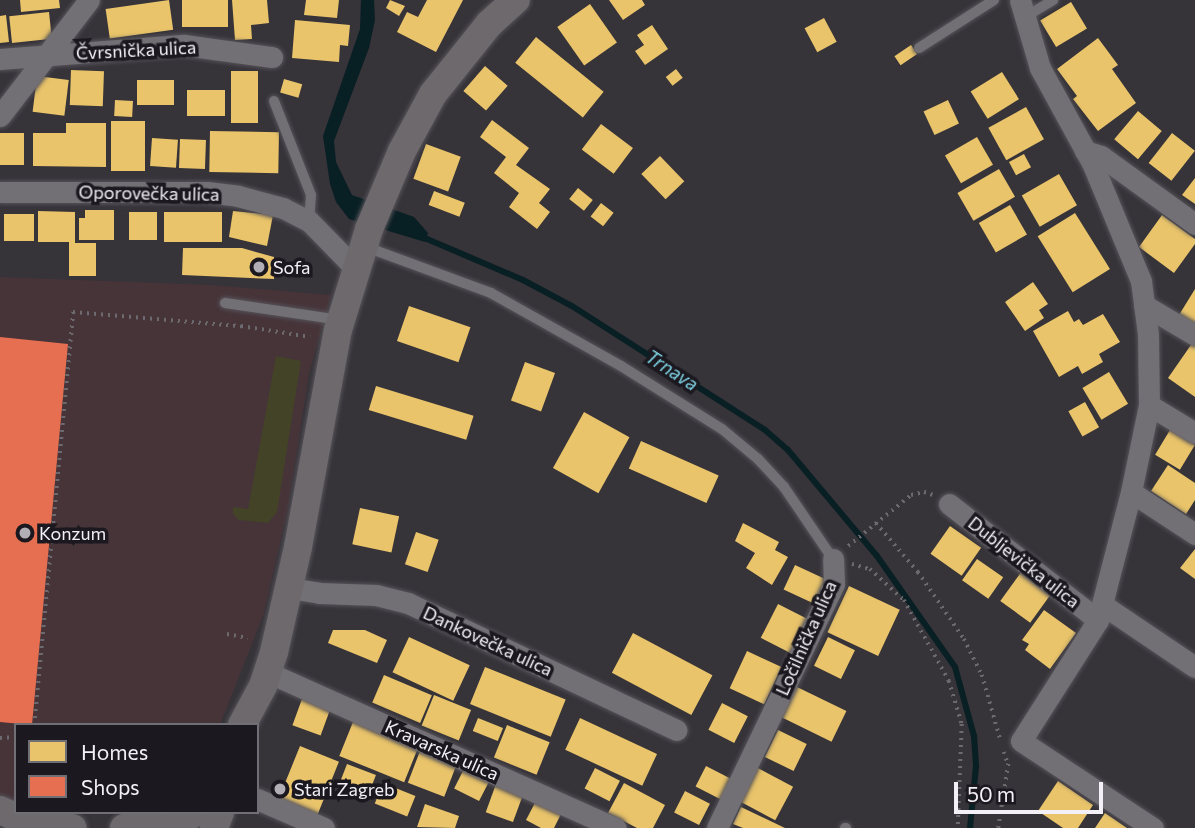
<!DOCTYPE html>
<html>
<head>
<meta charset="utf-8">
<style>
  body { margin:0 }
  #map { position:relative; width:1195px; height:828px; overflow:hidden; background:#363339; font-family:Commissioner,sans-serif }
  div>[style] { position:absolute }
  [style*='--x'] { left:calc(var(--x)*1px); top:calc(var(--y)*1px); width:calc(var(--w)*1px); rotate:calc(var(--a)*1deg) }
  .commercial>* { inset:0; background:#463439 }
  .green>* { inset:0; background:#434327 }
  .water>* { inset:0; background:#081f24 }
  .homes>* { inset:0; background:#e9c46a; transform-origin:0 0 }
  .shops>* { inset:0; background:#e76f51 }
  .stream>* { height:6px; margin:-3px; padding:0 3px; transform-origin:3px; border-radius:3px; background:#081f24 }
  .path>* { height:3.5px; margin-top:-1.75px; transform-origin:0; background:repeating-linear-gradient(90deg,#6c6a6f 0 2px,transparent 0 7px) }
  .roads { filter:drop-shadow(0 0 2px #555258) drop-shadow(0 0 2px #555258) }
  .lane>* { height:10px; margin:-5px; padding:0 5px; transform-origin:5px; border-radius:5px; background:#727075 }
  .street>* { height:21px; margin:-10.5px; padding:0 10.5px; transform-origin:10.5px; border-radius:10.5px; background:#727075 }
  .secondary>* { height:28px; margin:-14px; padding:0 14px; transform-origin:14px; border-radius:14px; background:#6d696d }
  .dots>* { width:19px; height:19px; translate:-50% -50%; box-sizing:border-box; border:4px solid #1b191f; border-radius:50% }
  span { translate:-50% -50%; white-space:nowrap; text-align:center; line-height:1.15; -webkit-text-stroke:7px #1b191f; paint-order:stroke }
  .street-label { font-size:18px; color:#f3f0f8 }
  .poi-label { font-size:18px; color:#f3f0f8 }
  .left { translate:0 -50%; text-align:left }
  .water-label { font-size:19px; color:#7dd1e2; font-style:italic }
  .legend { position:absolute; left:14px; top:723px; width:245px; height:91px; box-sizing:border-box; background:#1b191f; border:2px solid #716f76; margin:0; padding:9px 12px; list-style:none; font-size:21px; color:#f3f0f8 }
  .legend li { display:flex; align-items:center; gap:14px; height:35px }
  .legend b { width:35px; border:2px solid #716f76 }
  .scale { position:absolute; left:954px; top:782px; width:149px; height:32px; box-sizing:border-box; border:4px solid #f3f0f8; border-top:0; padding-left:9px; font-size:21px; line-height:24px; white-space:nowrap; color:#f3f0f8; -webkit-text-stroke:5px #1b191f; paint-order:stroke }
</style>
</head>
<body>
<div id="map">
  <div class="commercial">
    <div style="clip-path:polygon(0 277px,212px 285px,331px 295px,309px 374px,288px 508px,264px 613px,220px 725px,16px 725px,16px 801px,0 795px)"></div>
  </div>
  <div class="green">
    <div style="clip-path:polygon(276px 356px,301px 361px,277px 512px,268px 523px,239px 520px,233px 514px,233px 507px,248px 509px)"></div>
  </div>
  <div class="water">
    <div style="clip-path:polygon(361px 0,374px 0,375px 20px,369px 48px,334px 141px,336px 162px,352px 195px,414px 217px,428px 233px,425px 242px,349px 219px,336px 202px,330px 184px,323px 136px,360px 29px)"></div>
  </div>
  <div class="homes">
    <div style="clip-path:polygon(20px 0,59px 0,60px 8px,21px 12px)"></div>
    <div style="left:169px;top:0;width:30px;height:64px;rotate:82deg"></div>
    <div style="left:182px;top:0;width:46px;height:27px"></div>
    <div style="clip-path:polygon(232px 0,267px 0,269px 23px,251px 25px,252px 39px,235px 40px)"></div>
    <div style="clip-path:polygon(306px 0,339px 0,337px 18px,304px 15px)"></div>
    <div style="clip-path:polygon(390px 0,405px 6px,399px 16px,386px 8px)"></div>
    <div style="clip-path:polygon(427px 0,463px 0,436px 52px,397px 32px,407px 12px,418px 17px)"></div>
    <div style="clip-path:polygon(609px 0,642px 0,645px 5px,623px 20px)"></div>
    <div style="left:1071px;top:2px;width:31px;height:36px;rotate:59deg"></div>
    <div style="left:590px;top:4px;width:47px;height:40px;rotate:55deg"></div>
    <div style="left:49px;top:12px;width:27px;height:40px;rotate:84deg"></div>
    <div style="clip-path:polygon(6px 15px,9px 42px,0 43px,0 16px)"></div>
    <div style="left:824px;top:18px;width:27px;height:22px;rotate:62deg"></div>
    <div style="clip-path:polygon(295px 20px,350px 25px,348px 46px,340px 45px,339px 62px,292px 58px)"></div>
    <div style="clip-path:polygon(652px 25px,668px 49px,645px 65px,635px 51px,644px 45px,637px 35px)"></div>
    <div style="left:536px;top:37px;width:87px;height:33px;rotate:39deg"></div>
    <div style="clip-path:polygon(1098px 38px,1118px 65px,1112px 69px,1136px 103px,1098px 131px,1073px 99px,1077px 96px,1057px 69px)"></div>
    <div style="left:911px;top:45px;width:11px;height:20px;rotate:56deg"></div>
    <div style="left:485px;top:66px;width:30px;height:33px;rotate:41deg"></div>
    <div style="left:676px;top:69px;width:11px;height:13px;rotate:52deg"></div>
    <div style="left:71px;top:70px;width:33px;height:35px;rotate:2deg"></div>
    <div style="left:231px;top:71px;width:27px;height:52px"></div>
    <div style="left:1002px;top:72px;width:32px;height:37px;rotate:58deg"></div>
    <div style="left:37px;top:76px;width:32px;height:36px;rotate:7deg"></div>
    <div style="left:284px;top:79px;width:19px;height:14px;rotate:16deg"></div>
    <div style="left:137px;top:80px;width:37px;height:25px"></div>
    <div style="left:187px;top:90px;width:38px;height:26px"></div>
    <div style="left:115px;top:100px;width:18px;height:16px;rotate:3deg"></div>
    <div style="left:948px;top:100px;width:26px;height:27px;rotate:65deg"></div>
    <div style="left:1026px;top:107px;width:37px;height:43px;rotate:61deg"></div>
    <div style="left:1138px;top:111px;width:31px;height:37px;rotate:40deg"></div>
    <div style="clip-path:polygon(492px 120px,529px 148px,516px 165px,550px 189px,539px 203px,550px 212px,537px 229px,509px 207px,519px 193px,494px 173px,506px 157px,480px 137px)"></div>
    <div style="left:111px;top:121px;width:34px;height:50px"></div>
    <div style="clip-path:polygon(66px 123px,106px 123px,106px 167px,33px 166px,33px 133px,66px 133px)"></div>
    <div style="left:601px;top:124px;width:40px;height:32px;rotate:37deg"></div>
    <div style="left:210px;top:131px;width:69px;height:41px;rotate:1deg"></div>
    <div style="left:0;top:133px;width:24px;height:32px"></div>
    <div style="left:1172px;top:133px;width:29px;height:38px;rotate:38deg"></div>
    <div style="left:977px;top:137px;width:32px;height:37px;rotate:60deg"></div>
    <div style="left:152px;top:138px;width:26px;height:28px;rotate:4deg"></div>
    <div style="left:180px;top:139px;width:26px;height:29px;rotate:2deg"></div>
    <div style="left:426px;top:144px;width:37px;height:37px;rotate:20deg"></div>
    <div style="left:1024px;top:154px;width:15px;height:17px;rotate:62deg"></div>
    <div style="left:660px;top:156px;width:35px;height:26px;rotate:46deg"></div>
    <div style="left:999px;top:169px;width:32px;height:48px;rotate:60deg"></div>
    <div style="left:1059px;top:174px;width:36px;height:43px;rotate:60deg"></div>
    <div style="clip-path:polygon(1195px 178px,1195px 204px,1182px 195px)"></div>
    <div style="left:578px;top:188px;width:19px;height:14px;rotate:39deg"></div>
    <div style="left:434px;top:191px;width:33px;height:15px;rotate:21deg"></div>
    <div style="left:601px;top:203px;width:16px;height:17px;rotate:38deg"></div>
    <div style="left:1010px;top:205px;width:34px;height:36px;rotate:60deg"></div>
    <div style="clip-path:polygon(85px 210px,114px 210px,114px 240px,79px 240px,79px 218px,85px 218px)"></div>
    <div style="clip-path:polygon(38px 211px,75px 212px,75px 243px,96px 243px,96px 276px,69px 276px,69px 242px,38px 242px)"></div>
    <div style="clip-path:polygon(233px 211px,273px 215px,267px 246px,229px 237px)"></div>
    <div style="left:129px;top:212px;width:28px;height:28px"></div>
    <div style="left:164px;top:212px;width:58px;height:30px"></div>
    <div style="left:1075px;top:213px;width:66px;height:44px;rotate:58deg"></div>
    <div style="left:4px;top:214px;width:30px;height:27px"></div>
    <div style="clip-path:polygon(1162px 215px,1195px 239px,1195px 244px,1174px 273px,1139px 247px)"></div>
    <div style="clip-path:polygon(183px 248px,242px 248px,274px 257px,274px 279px,182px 275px)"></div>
    <div style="clip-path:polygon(1033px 282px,1048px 304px,1039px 310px,1044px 318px,1025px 331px,1005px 302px)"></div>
    <div style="clip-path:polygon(1195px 289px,1195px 326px,1179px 315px)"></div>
    <div style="left:409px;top:306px;width:65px;height:37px;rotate:19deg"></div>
    <div style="clip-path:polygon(1068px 311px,1074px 322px,1079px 319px,1083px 325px,1103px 314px,1120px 342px,1099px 354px,1103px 362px,1082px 374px,1078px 366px,1059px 377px,1033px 331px)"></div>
    <div style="clip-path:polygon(1193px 342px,1195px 343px,1195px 397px,1168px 378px)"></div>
    <div style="left:525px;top:362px;width:32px;height:41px;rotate:20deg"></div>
    <div style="left:1109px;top:372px;width:37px;height:31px;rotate:59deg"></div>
    <div style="left:376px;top:386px;width:102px;height:25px;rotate:17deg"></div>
    <div style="left:1085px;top:402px;width:29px;height:19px;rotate:61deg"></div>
    <div style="left:584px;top:412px;width:52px;height:64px;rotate:29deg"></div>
    <div style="left:1170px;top:430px;width:29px;height:29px;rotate:31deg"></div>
    <div style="left:641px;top:441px;width:85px;height:30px;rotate:24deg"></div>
    <div style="clip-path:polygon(1168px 465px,1195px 483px,1195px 500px,1186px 514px,1151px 491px)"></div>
    <div style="left:360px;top:508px;width:40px;height:37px;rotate:12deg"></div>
    <div style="clip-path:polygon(743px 523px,779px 542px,775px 550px,788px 557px,772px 585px,746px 568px,755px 553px,735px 541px)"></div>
    <div style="left:950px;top:526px;width:38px;height:34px;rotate:35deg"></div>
    <div style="left:416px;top:532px;width:24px;height:34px;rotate:19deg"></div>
    <div style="clip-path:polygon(1195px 549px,1195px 579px,1180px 568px)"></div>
    <div style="left:977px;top:559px;width:32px;height:26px;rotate:35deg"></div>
    <div style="left:795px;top:565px;width:38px;height:27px;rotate:25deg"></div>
    <div style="left:1022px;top:571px;width:37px;height:37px;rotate:36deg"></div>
    <div style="left:849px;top:586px;width:56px;height:51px;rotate:25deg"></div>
    <div style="left:778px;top:604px;width:36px;height:38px;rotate:27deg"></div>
    <div style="clip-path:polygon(1044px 610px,1076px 633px,1050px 669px,1025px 650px,1029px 644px,1022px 640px)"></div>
    <div style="clip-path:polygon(333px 630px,365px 630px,387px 640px,377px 663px,328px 643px)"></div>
    <div style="left:633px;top:633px;width:90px;height:45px;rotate:28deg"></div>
    <div style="left:409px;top:637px;width:67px;height:39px;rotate:25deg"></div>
    <div style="left:828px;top:637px;width:30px;height:32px;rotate:26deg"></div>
    <div style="left:747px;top:651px;width:38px;height:41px;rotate:25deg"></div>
    <div style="left:485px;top:667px;width:87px;height:40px;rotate:22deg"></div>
    <div style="left:384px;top:675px;width:52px;height:30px;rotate:23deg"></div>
    <div style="left:797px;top:687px;width:55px;height:34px;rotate:26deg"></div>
    <div style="left:434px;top:695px;width:40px;height:33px;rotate:22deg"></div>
    <div style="left:302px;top:699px;width:30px;height:28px;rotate:20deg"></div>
    <div style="left:722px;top:703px;width:29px;height:30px;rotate:27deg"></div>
    <div style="left:355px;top:717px;width:70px;height:42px;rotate:22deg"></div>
    <div style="left:478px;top:718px;width:27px;height:14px;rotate:22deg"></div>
    <div style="left:580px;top:718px;width:85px;height:35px;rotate:25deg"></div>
    <div style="left:507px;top:725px;width:46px;height:35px;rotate:22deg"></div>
    <div style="left:778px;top:730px;width:32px;height:30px;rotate:26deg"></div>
    <div style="left:300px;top:746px;width:42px;height:57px;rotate:22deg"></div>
    <div style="left:420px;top:751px;width:39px;height:34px;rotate:21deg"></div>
    <div style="left:347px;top:764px;width:31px;height:26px;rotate:21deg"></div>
    <div style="left:706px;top:766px;width:29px;height:23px;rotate:27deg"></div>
    <div style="left:465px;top:767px;width:28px;height:24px;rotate:27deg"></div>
    <div style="left:756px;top:767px;width:42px;height:38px;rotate:28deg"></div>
    <div style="left:595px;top:768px;width:28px;height:23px;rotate:27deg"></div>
    <div style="clip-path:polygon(1058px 781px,1093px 805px,1078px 828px,1063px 828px,1038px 811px)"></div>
    <div style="left:383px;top:783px;width:35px;height:22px;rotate:22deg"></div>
    <div style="clip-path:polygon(624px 783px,665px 805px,653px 828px,637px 828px,608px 813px)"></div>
    <div style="left:496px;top:784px;width:29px;height:30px;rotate:20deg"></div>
    <div style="left:685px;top:791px;width:28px;height:24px;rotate:27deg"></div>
    <div style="clip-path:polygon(537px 799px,562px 812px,554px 828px,541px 828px,526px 820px)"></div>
    <div style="clip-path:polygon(425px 804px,459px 816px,455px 828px,417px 827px)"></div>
    <div style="clip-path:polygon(741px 807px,785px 828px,743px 828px,733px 824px)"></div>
    <div style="clip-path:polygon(1105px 813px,1127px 828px,1095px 828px)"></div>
  </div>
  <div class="shops">
    <div style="clip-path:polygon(0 337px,68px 344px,32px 725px,0 722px)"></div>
  </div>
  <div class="stream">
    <div style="--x:420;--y:236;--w:112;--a:23.1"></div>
    <div style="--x:523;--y:280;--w:55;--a:28"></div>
    <div style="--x:572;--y:306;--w:229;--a:32.7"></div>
    <div style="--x:765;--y:430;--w:30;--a:41"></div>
    <div style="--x:788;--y:450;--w:138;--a:50"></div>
    <div style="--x:877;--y:556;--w:136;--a:54.9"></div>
    <div style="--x:955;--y:667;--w:72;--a:74.6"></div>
    <div style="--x:974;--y:736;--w:30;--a:86"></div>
    <div style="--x:976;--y:766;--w:62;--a:95.5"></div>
  </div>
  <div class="path">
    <div style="--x:876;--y:523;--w:65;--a:49.4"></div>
    <div style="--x:918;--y:572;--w:81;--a:55.5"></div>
    <div style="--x:964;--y:639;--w:40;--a:63.4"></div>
    <div style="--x:982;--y:675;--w:66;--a:74.1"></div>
    <div style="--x:848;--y:546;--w:81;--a:-39"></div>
    <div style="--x:911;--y:495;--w:13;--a:-13"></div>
    <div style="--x:924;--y:492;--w:9;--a:18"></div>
    <div style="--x:852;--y:564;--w:19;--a:16"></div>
    <div style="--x:870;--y:569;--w:46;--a:42.4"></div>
    <div style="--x:904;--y:600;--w:93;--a:60.9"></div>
    <div style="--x:949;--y:681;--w:45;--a:73.2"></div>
    <div style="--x:962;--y:724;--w:104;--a:92.2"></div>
    <div style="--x:227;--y:634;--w:21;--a:11"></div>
    <div style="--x:34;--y:725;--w:415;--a:-84.6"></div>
    <div style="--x:73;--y:312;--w:169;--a:4.8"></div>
    <div style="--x:241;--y:326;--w:70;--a:9.1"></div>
    <div style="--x:0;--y:738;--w:16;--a:-4"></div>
    <div style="--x:1004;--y:752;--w:13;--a:72"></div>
    <div style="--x:998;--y:828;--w:65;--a:-81.1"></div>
  </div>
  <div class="roads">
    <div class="lane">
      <div style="--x:1025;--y:17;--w:33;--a:-31"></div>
      <div style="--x:919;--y:48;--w:89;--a:-32.6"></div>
      <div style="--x:274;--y:101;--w:101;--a:68.5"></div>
      <div style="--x:311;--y:195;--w:26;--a:94"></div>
      <div style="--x:366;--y:247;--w:133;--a:20.2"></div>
      <div style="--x:491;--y:293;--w:149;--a:29.3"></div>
      <div style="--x:621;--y:366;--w:119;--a:32"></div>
      <div style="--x:722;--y:429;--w:47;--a:39.8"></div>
      <div style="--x:758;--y:459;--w:38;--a:47"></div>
      <div style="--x:784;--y:487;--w:87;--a:55.8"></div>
      <div style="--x:225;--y:303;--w:116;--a:8.4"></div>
      <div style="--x:845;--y:828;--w:1;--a:0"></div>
    </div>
    <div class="street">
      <div style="--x:1020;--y:0;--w:71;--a:73.6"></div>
      <div style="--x:1040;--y:68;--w:111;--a:61.3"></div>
      <div style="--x:1093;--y:165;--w:126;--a:67.5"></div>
      <div style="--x:1141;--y:281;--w:53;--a:82.5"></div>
      <div style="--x:1148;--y:334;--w:71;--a:89.2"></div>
      <div style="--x:1149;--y:405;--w:89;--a:101.7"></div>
      <div style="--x:1131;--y:492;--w:132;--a:104.5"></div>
      <div style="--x:1098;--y:620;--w:143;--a:122.5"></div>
      <div style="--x:1021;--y:741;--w:158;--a:33.4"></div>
      <div style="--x:0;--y:59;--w:185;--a:-4.4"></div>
      <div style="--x:184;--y:45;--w:89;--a:7.8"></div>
      <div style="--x:0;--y:116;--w:146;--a:-52.5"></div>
      <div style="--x:1085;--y:151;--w:17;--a:17"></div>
      <div style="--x:1101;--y:156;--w:116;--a:35.9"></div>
      <div style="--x:0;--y:192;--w:207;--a:0"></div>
      <div style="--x:207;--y:192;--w:31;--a:7"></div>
      <div style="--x:238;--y:196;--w:47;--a:14.9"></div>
      <div style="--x:283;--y:208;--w:29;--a:27"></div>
      <div style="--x:309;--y:221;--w:67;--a:45.6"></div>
      <div style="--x:1144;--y:305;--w:59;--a:30.5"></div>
      <div style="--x:1149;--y:405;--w:54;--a:31.3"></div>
      <div style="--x:1131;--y:492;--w:77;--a:33.3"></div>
      <div style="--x:949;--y:504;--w:189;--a:37.9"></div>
      <div style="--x:289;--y:588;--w:30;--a:9"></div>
      <div style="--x:319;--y:593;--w:57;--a:2"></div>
      <div style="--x:376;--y:595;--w:33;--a:14"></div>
      <div style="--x:408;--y:603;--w:297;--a:25.3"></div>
      <div style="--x:1103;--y:605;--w:111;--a:34"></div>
      <div style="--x:267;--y:672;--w:382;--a:24.1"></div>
      <div style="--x:257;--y:799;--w:73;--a:23.4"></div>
      <div style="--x:717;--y:828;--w:271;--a:-64.4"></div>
      <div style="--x:834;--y:584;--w:25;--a:-92"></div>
    </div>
    <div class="secondary">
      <div style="--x:242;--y:725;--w:44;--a:-61.7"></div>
      <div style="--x:263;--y:686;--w:36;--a:-72"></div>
      <div style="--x:274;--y:652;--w:108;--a:-77.1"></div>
      <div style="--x:298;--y:547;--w:221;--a:-79.6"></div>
      <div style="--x:338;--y:330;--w:106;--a:-72.9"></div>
      <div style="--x:369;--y:229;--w:85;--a:-67.1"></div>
      <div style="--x:402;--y:151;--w:65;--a:-61.5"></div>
      <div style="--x:433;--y:94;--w:90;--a:-51.3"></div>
      <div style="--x:489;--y:24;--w:36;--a:-42"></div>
      <div style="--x:0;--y:810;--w:44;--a:24.2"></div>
      <div style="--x:28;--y:821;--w:45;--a:9"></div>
      <div style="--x:124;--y:828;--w:49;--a:-19.2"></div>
      <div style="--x:173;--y:828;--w:27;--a:-36"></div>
      <div style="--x:214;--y:828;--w:17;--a:-69"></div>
    </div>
  </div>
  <div class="dots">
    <div style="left:259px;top:267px;background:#b1aeb5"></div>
    <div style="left:25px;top:533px;background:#b1aeb5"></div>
    <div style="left:280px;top:789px;background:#b1aeb5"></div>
  </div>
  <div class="street-label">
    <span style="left:136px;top:50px;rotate:-3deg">Čvrsnička ulica</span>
    <span style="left:149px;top:193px;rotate:1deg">Oporovečka ulica</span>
    <span style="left:1024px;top:562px;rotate:38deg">Dubljevička ulica</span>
    <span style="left:806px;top:638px;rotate:-66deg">Ločilnička ulica</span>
    <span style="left:488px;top:641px;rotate:25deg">Dankovečka ulica</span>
    <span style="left:442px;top:750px;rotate:24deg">Kravarska ulica</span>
  </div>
  <div class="poi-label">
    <span class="left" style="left:273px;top:267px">Sofa</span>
    <span class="left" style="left:39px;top:533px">Konzum</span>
    <span class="left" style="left:294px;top:789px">Stari Zagreb</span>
  </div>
  <div class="water-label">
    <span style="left:672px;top:370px;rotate:33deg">Trnava</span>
  </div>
  <ul class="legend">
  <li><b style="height:19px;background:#e9c46a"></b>Homes</li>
  <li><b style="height:19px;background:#e76f51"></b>Shops</li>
  </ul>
  <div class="scale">50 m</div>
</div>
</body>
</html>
